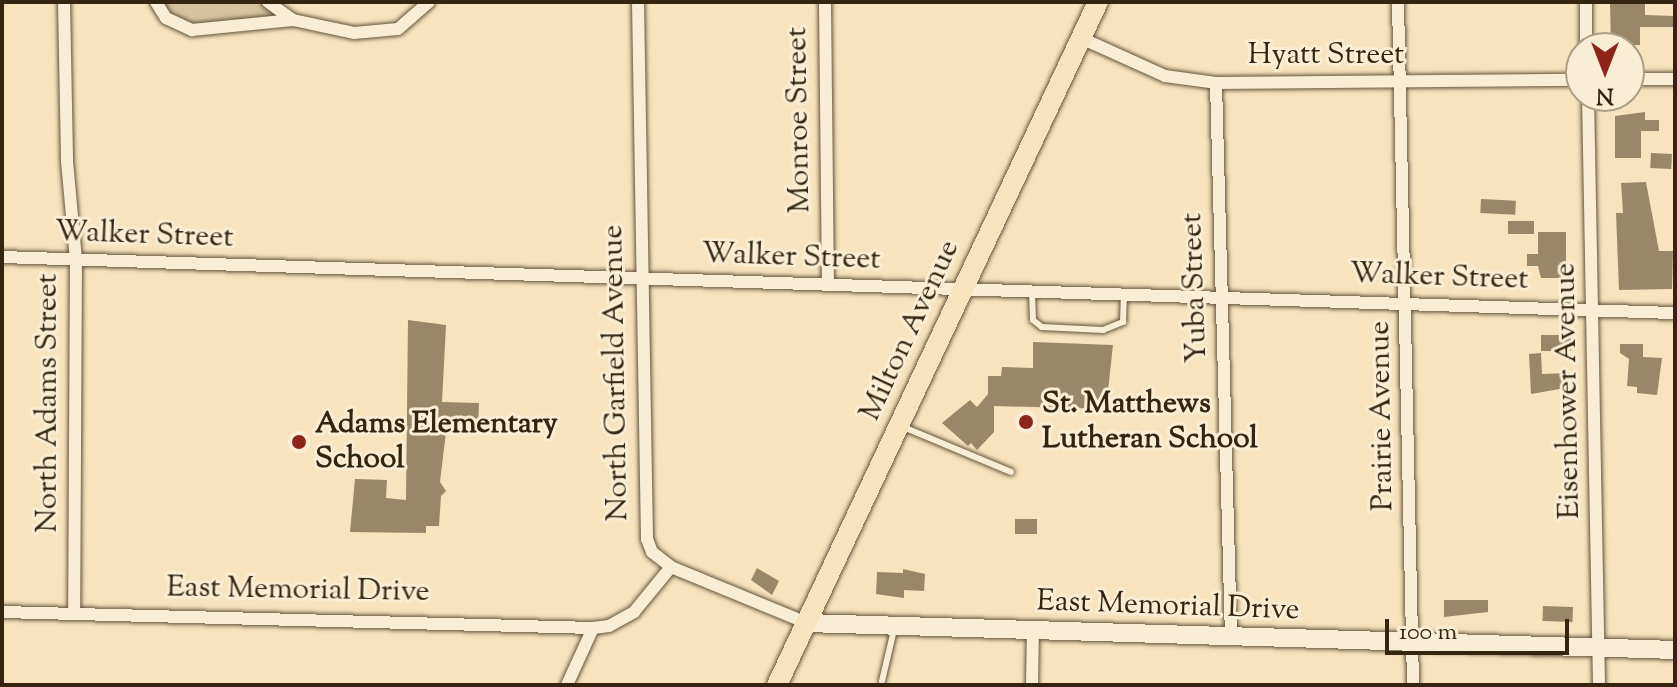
<!DOCTYPE html>
<html>
<head>
<meta charset="utf-8">
<style>
  body { margin:0 }
  #map { position:relative; width:1677px; height:687px; overflow:hidden; background:#f8e3be; font-family:"Sorts Mill Goudy",serif }
  div>[style] { position:absolute }
  [style*='--x'] { left:calc(var(--x)*1px); top:calc(var(--y)*1px); width:calc(var(--w)*1px); rotate:calc(var(--a)*1deg) }
  .green>* { inset:0; background:#d7c3a0 }
  .building>* { inset:0; background:#9a876a; transform-origin:0 0 }
  .roads { filter:drop-shadow(0 0 2px #65543c) drop-shadow(0 0 2px #65543c) }
  .service>* { height:6px; margin:-3px; padding:0 3px; transform-origin:3px; border-radius:3px; background:#faedd5 }
  .minor>* { height:12px; margin:-6px; padding:0 6px; transform-origin:6px; border-radius:6px; background:#faedd5 }
  .secondary>* { height:18px; margin:-9px; padding:0 9px; transform-origin:9px; border-radius:9px; background:#faedd5 }
  .primary>* { height:20px; margin:-10px; padding:0 10px; transform-origin:10px; border-radius:10px; background:#f8e3be }
  .dots>* { width:22px; height:22px; translate:-50% -50%; box-sizing:border-box; border:4px solid #faedd5; border-radius:50% }
  span { translate:-50% -50%; white-space:nowrap; text-align:center; line-height:1.15; -webkit-text-stroke:6px #faedd5; paint-order:stroke }
  .street-label { font-size:30px; color:#342410 }
  .poi-label { font-size:30px; color:#342410; font-weight:700 }
  .left { translate:0 -50%; text-align:left }
  .frame { position:absolute; inset:0; border:4px solid #342410; pointer-events:none }
  .north { position:absolute; left:1565px; top:32px; width:80px; height:80px; box-sizing:border-box; background:#faedd5; border:2px solid #ab9d86; border-radius:50%; rotate:180deg; font-size:22px; font-weight:700; line-height:32px; text-align:center; color:#342410 }
  .north::after { content:''; display:block; margin:auto; width:28px; height:36px; background:#8f2418; clip-path:polygon(50% 0,100% 100%,50% 72%,0 100%) }
  .scale { position:absolute; left:1385px; top:619px; width:184px; height:36px; box-sizing:border-box; border:4px solid #342410; border-top:0; padding-left:10px; font-size:24px; line-height:28px; white-space:nowrap; color:#342410; -webkit-text-stroke:6px #faedd5; paint-order:stroke }
</style>
</head>
<body>
<div id="map">
  <div class="green">
    <div style="clip-path:polygon(156px 2px,268px 2px,293px 20px,184px 29px)"></div>
  </div>
  <div class="building">
    <div style="clip-path:polygon(1610px 3px,1645px 3px,1645px 15px,1674px 16px,1674px 27px,1640px 27px,1640px 45px,1611px 46px)"></div>
    <div style="clip-path:polygon(1645px 112px,1645px 120px,1659px 120px,1659px 131px,1641px 131px,1641px 158px,1615px 158px,1615px 116px)"></div>
    <div style="left:1651px;top:153px;width:21px;height:15px;rotate:3deg"></div>
    <div style="clip-path:polygon(1646px 182px,1659px 251px,1673px 251px,1672px 289px,1619px 290px,1616px 213px,1623px 213px,1621px 183px)"></div>
    <div style="left:1481px;top:199px;width:35px;height:14px;rotate:3deg"></div>
    <div style="left:1508px;top:221px;width:26px;height:13px"></div>
    <div style="clip-path:polygon(1538px 232px,1566px 232px,1566px 278px,1541px 278px,1538px 266px,1527px 266px,1527px 254px,1538px 254px)"></div>
    <div style="clip-path:polygon(408px 320px,446px 325px,442px 402px,479px 403px,478px 433px,446px 432px,440px 482px,446px 491px,441px 496px,439px 526px,426px 526px,426px 533px,350px 532px,355px 479px,387px 480px,386px 498px,406px 500px)"></div>
    <div style="left:1571px;top:335px;width:16px;height:30px;rotate:90deg"></div>
    <div style="clip-path:polygon(1033px 342px,1113px 345px,1106px 409px,994px 406px,994px 432px,977px 450px,971px 443px,968px 446px,942px 423px,970px 400px,977px 407px,988px 394px,988px 376px,1001px 376px,1002px 367px,1033px 368px)"></div>
    <div style="clip-path:polygon(1620px 344px,1643px 344px,1643px 357px,1662px 358px,1657px 395px,1637px 393px,1637px 387px,1627px 386px,1629px 359px,1620px 353px)"></div>
    <div style="clip-path:polygon(1541px 353px,1542px 374px,1570px 373px,1571px 387px,1531px 394px,1529px 354px)"></div>
    <div style="left:1037px;top:519px;width:15px;height:22px;rotate:90deg"></div>
    <div style="clip-path:polygon(757px 568px,779px 581px,772px 595px,751px 580px)"></div>
    <div style="clip-path:polygon(903px 569px,925px 574px,924px 591px,904px 590px,904px 598px,876px 594px,877px 572px,903px 573px)"></div>
    <div style="clip-path:polygon(1444px 600px,1488px 600px,1488px 612px,1444px 617px)"></div>
    <div style="left:1543px;top:606px;width:30px;height:15px;rotate:2deg"></div>
  </div>
  <div class="roads">
    <div class="service">
      <div style="--x:1032;--y:291;--w:29;--a:88"></div>
      <div style="--x:1033;--y:320;--w:11;--a:38"></div>
      <div style="--x:1042;--y:327;--w:61;--a:2.8"></div>
      <div style="--x:1103;--y:330;--w:22;--a:-22"></div>
      <div style="--x:1123;--y:322;--w:28;--a:-88"></div>
      <div style="--x:903;--y:427;--w:117;--a:22.6"></div>
      <div style="--x:882;--y:681;--w:52;--a:-76.8"></div>
    </div>
    <div class="minor">
      <div style="--x:64;--y:2;--w:159;--a:88.9"></div>
      <div style="--x:67;--y:161;--w:98;--a:84.8"></div>
      <div style="--x:76;--y:259;--w:355;--a:90.3"></div>
      <div style="--x:156;--y:2;--w:19;--a:58"></div>
      <div style="--x:166;--y:18;--w:29;--a:25"></div>
      <div style="--x:192;--y:30;--w:101;--a:-5.7"></div>
      <div style="--x:268;--y:2;--w:31;--a:36"></div>
      <div style="--x:293;--y:20;--w:62;--a:12"></div>
      <div style="--x:354;--y:33;--w:44;--a:-5.2"></div>
      <div style="--x:398;--y:29;--w:41;--a:-41.1"></div>
      <div style="--x:638;--y:2;--w:537;--a:89.04"></div>
      <div style="--x:647;--y:539;--w:14;--a:69"></div>
      <div style="--x:652;--y:552;--w:24;--a:38"></div>
      <div style="--x:671;--y:567;--w:147;--a:22.4"></div>
      <div style="--x:825;--y:2;--w:283;--a:89.4"></div>
      <div style="--x:1398;--y:2;--w:683;--a:88.74"></div>
      <div style="--x:1586;--y:2;--w:46;--a:90"></div>
      <div style="--x:1081;--y:38;--w:92;--a:24.3"></div>
      <div style="--x:1165;--y:76;--w:51;--a:7.8"></div>
      <div style="--x:1216;--y:83;--w:365;--a:-0.5"></div>
      <div style="--x:1629;--y:79;--w:46;--a:0"></div>
      <div style="--x:1216;--y:83;--w:554;--a:88.45"></div>
      <div style="--x:1588;--y:96;--w:589;--a:88.93"></div>
      <div style="--x:2;--y:257;--w:1674;--a:1.92"></div>
      <div style="--x:2;--y:612;--w:591;--a:1.55"></div>
      <div style="--x:567;--y:685;--w:63;--a:-65.5"></div>
      <div style="--x:593;--y:628;--w:16;--a:-7"></div>
      <div style="--x:609;--y:626;--w:29;--a:-29"></div>
      <div style="--x:634;--y:612;--w:58;--a:-50.6"></div>
      <div style="--x:1032;--y:685;--w:55;--a:-89"></div>
    </div>
    <div class="secondary">
      <div style="--x:807;--y:623;--w:868;--a:1.78"></div>
    </div>
    <div class="primary">
      <div style="--x:777;--y:685;--w:755;--a:-64.83"></div>
    </div>
  </div>
  <div class="dots">
    <div style="left:1026px;top:422px;background:#8f2418"></div>
    <div style="left:299px;top:442px;background:#8f2418"></div>
  </div>
  <div class="street-label">
    <span style="left:1326px;top:56px">Hyatt Street</span>
    <span style="left:800px;top:120px;rotate:-91deg">Monroe Street</span>
    <span style="left:144px;top:236px;rotate:2deg">Walker Street</span>
    <span style="left:791px;top:258px;rotate:2deg">Walker Street</span>
    <span style="left:1439px;top:278px;rotate:2deg">Walker Street</span>
    <span style="left:1196px;top:288px;rotate:-92deg">Yuba Street</span>
    <span style="left:911px;top:331px;rotate:-65deg">Milton Avenue</span>
    <span style="left:617px;top:373px;rotate:-91deg">North Garfield Avenue</span>
    <span style="left:1569px;top:391px;rotate:-91deg">Eisenhower Avenue</span>
    <span style="left:49px;top:403px;rotate:-90deg">North Adams Street</span>
    <span style="left:1383px;top:416px;rotate:-91deg">Prairie Avenue</span>
    <span style="left:298px;top:591px;rotate:1deg">East Memorial Drive</span>
    <span style="left:1168px;top:607px;rotate:2deg">East Memorial Drive</span>
  </div>
  <div class="poi-label">
    <span class="left" style="left:1042px;top:422px">St. Matthews<br>Lutheran School</span>
    <span class="left" style="left:315px;top:442px">Adams Elementary<br>School</span>
  </div>
  <div class="frame"></div>
  <div class="north">N</div>
  <div class="scale">100 m</div>
</div>
</body>
</html>
